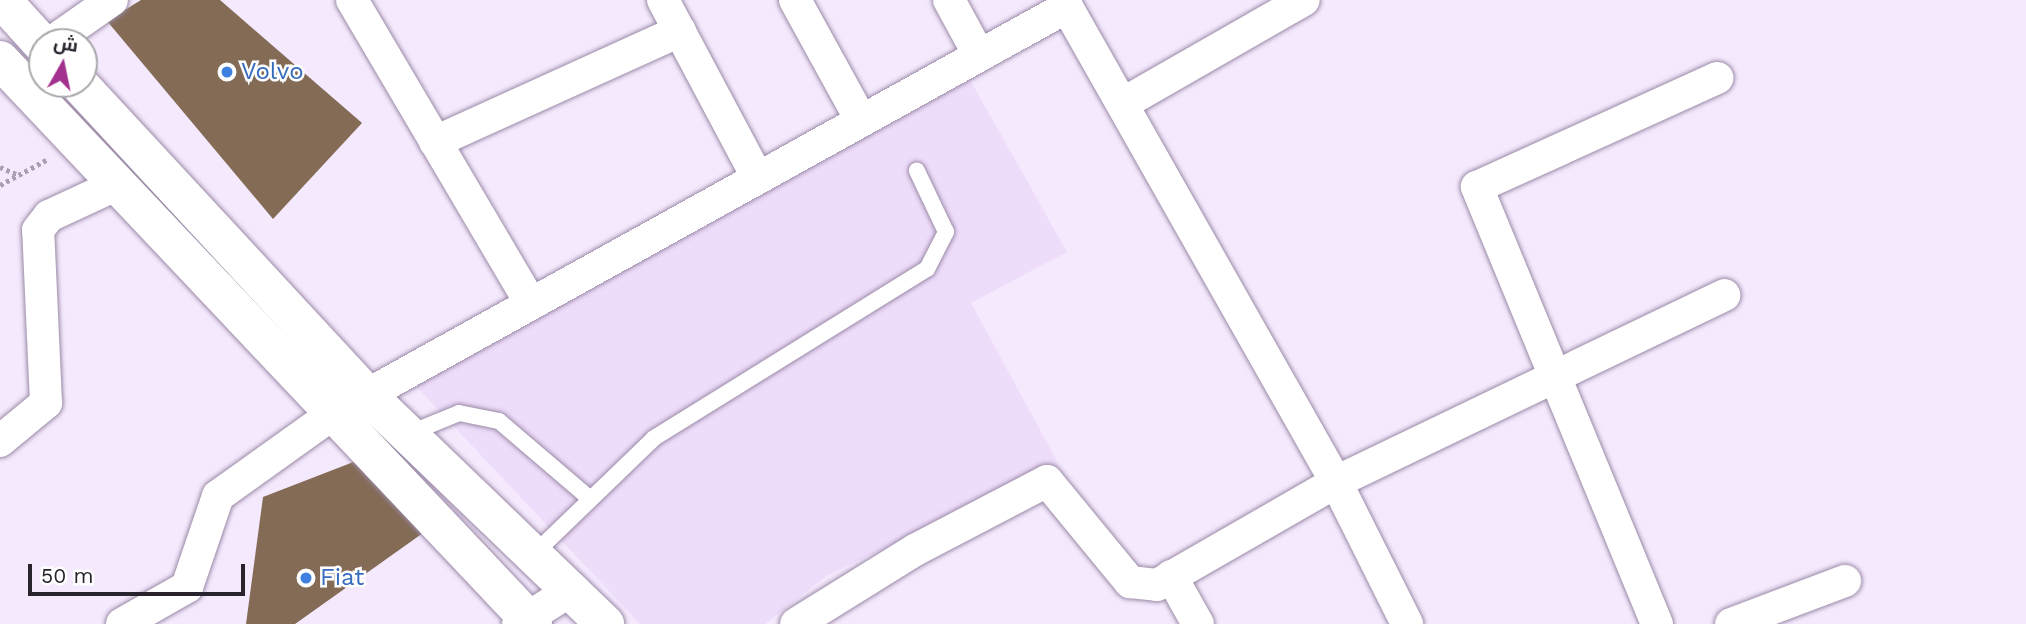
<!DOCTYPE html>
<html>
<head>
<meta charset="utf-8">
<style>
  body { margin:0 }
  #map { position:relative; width:2026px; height:624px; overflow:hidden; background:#f4e9fd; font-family:"Work Sans",Cairo,sans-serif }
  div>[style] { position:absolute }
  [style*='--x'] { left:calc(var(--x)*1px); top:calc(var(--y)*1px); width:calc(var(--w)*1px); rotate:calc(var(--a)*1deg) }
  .built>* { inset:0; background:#eddcfa }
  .building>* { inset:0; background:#836b56 }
  .path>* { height:4.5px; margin-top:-2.25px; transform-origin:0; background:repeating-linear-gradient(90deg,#a99fb0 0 3.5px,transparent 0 7px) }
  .roads { filter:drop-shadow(0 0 2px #9b8aa7) drop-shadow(0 0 2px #9b8aa7) }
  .lane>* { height:16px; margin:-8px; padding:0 8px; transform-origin:8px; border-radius:8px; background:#fff }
  .street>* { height:32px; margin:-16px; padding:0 16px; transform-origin:16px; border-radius:16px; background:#fff }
  .secondary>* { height:38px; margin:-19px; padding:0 19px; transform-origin:19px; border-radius:19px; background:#fff }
  .dots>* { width:19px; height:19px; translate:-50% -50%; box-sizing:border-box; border:4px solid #fff; border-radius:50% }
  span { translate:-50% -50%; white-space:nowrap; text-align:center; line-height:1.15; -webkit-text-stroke:5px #fff; paint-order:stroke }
  .shop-label { font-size:24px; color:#366cbe }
  .left { translate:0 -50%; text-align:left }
  .north { position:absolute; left:28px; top:28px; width:70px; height:70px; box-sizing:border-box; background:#fff; border:2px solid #a9a7ab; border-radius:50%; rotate:9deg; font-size:19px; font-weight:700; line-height:28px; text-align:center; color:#29232e }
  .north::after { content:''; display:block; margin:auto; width:24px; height:32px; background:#a3318e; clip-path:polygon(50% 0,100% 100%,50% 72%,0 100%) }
  .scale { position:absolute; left:28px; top:564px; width:217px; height:32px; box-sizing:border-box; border:4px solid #29232e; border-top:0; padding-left:9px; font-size:21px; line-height:24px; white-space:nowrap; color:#29232e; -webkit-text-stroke:5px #fff; paint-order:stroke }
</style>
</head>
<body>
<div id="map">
  <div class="built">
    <div style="clip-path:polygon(970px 80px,1067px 252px,971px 303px,1059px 465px,826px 576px,765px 624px,640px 624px,415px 385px)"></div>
  </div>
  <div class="building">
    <div style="clip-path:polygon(141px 0,220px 0,362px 123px,273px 219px,107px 21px)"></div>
    <div style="clip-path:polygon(356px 461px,423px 533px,295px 624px,246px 624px,263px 497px)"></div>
  </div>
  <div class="path">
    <div style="--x:0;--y:167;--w:21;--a:23"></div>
    <div style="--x:0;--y:185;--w:55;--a:-28.4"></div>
  </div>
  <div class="roads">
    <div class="lane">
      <div style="--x:408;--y:434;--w:55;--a:-22.4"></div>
      <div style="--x:459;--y:413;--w:41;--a:11.3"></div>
      <div style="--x:499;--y:421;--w:118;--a:40.5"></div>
      <div style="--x:535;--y:553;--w:165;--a:-44"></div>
      <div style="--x:654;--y:438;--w:321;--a:-31.8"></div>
      <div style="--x:927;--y:269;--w:42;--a:-62.8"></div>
      <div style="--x:946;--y:232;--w:68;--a:-115.4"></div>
    </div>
    <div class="street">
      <div style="--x:352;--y:0;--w:349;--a:59.5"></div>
      <div style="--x:663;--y:0;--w:200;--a:62"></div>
      <div style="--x:795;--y:0;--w:137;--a:61.2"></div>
      <div style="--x:949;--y:0;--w:63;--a:61.4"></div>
      <div style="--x:1063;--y:0;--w:554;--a:60.47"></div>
      <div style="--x:1336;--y:482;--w:159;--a:63.4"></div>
      <div style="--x:52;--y:42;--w:73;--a:-35"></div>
      <div style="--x:1124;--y:103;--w:207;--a:-29.8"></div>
      <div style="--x:435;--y:142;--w:269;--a:-24.4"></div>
      <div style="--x:0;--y:441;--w:60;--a:-39.6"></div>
      <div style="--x:46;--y:403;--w:173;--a:-92.6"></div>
      <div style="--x:38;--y:230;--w:18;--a:-52"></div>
      <div style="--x:49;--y:216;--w:76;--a:-24.9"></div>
      <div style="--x:1171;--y:576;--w:55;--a:60.6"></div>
      <div style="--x:122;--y:624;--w:75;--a:-29.6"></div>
      <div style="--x:187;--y:587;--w:96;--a:-71.2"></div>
      <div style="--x:218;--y:496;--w:143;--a:-35.6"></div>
      <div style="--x:334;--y:413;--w:838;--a:-28.98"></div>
      <div style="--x:518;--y:624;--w:65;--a:-32.5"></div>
      <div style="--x:796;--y:624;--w:140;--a:-31.9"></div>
      <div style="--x:915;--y:550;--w:149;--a:-27.6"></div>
      <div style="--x:1047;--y:481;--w:131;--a:50.6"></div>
      <div style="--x:1130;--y:582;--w:27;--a:6"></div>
      <div style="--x:1157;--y:585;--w:207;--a:-29.9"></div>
      <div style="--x:1336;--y:482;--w:431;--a:-25.7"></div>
      <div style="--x:1657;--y:624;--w:473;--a:-112.4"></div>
      <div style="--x:1477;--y:187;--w:264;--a:-24.4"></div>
      <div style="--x:1731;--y:624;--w:122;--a:-20.7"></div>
    </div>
    <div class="secondary">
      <div style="--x:2;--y:0;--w:59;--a:47.7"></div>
      <div style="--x:0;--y:60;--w:776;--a:46.62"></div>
      <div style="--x:79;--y:84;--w:422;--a:47.2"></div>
      <div style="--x:366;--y:394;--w:332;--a:43.9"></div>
    </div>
  </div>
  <div class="dots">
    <div style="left:227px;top:72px;background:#3f7fe0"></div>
    <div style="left:306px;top:578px;background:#3f7fe0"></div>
  </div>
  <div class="shop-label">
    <span class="left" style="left:241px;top:72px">Volvo</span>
    <span class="left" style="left:320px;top:578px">Fiat</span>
  </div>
  <div class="north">ش</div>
  <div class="scale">50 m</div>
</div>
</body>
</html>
